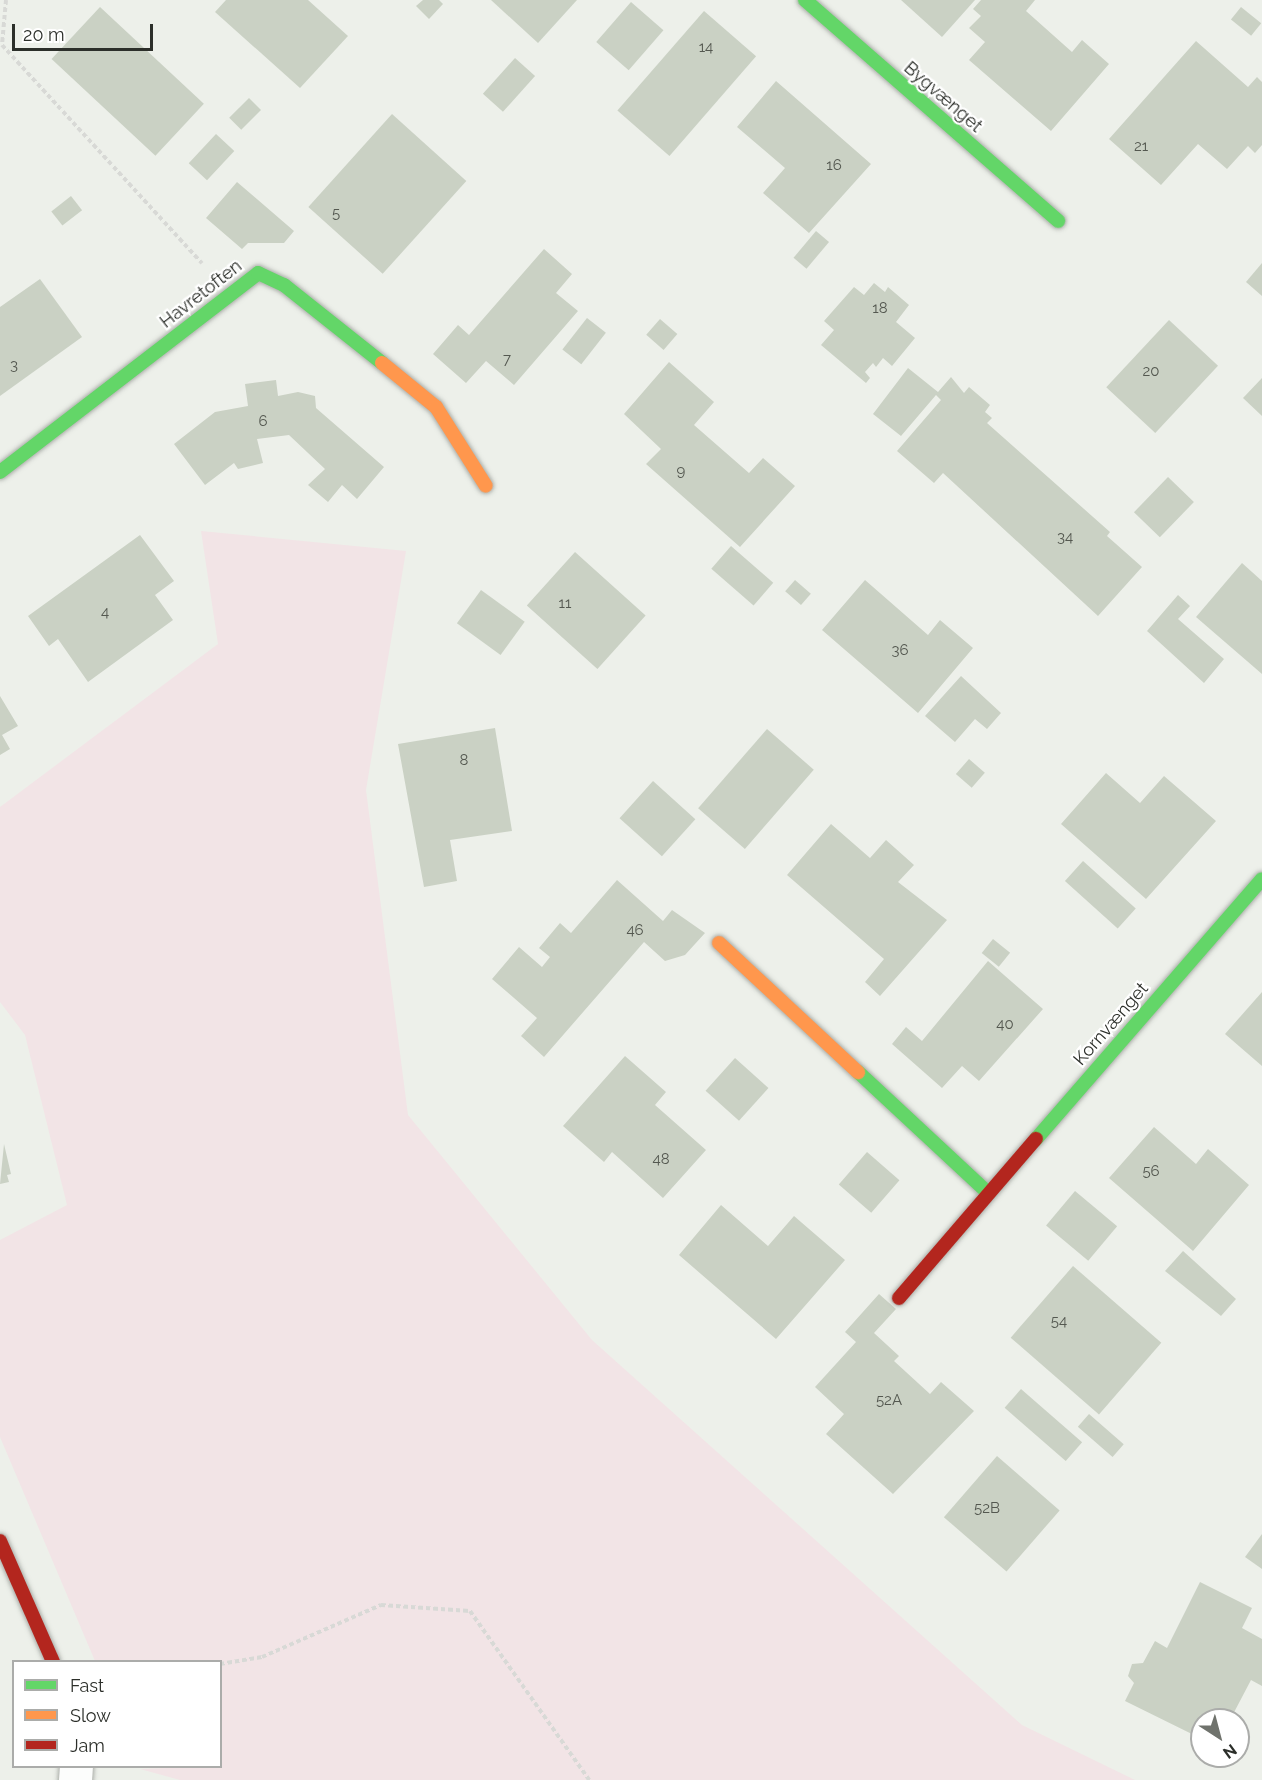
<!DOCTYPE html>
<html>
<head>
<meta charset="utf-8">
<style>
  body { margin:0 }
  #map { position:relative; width:1262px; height:1780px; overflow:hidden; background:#edf0ea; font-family:Raleway,sans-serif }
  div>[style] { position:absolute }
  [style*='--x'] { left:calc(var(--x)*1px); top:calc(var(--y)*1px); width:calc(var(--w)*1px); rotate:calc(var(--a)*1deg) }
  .green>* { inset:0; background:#f2e4e6 }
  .building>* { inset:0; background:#cad1c4; transform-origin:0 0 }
  .path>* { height:4px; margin-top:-2px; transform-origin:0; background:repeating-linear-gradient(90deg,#d8d9d6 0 4.5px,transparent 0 7.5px) }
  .roads { filter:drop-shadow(0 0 2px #acafaa) drop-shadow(0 0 2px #acafaa) }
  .street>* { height:33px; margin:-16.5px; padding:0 16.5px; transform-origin:16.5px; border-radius:16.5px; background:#fcfdfc }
  .fast>* { height:14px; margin:-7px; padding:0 7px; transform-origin:7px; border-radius:7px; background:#63d668 }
  .slow>* { height:14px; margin:-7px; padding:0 7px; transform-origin:7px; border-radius:7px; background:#ff974d }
  .jam>* { height:14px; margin:-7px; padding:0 7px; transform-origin:7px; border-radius:7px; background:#b3261e }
  span { translate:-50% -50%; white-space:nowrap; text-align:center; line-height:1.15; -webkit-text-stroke:4.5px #fff; paint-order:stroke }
  .number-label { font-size:15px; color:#545850 }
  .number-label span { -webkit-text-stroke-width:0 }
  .street-label { font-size:18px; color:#2c2f2a }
  .legend { position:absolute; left:12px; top:1660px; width:210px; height:108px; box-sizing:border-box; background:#fff; border:2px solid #abacaa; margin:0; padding:8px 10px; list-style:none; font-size:18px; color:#2c2f2a }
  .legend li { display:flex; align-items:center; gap:12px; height:30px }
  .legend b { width:30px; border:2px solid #abacaa }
  .north { position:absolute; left:1190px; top:1708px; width:60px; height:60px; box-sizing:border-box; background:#fff; border:2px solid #abacaa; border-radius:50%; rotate:144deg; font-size:16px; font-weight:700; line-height:24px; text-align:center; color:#2c2f2a }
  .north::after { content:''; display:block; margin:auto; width:21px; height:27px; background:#70736d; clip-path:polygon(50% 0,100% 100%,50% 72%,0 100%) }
  .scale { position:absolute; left:12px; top:24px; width:141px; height:27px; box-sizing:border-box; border:3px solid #2c2f2a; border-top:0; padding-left:8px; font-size:18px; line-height:21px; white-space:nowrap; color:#2c2f2a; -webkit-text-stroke:4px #fff; paint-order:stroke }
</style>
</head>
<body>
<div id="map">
  <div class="green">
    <div style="clip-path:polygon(201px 531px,406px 551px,366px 790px,408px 1115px,592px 1340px,1022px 1725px,1135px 1780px,180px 1780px,140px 1769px,220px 1766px,220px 1662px,95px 1661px,0 1437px,0 1240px,67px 1205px,25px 1035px,0 1002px,0 807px,218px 644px)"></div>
  </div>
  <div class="building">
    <div style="clip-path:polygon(226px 0,308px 0,348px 36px,300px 88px,215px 12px)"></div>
    <div style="clip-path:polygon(423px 0,439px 0,443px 4px,429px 19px,416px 6px)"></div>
    <div style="clip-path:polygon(491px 0,577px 0,538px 43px)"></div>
    <div style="clip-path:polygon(901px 0,975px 0,942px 37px)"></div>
    <div style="clip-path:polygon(981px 0,1035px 0,1026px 11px,1072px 52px,1082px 40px,1109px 64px,1051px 131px,969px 60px,985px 42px,969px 28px,981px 16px,973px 9px)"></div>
    <div style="left:631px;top:2px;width:43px;height:53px;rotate:41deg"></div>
    <div style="left:100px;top:7px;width:142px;height:71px;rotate:43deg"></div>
    <div style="left:1241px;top:7px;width:26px;height:16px;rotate:39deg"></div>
    <div style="left:704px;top:11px;width:69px;height:132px;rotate:41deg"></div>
    <div style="clip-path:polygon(1196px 41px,1248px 87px,1257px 77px,1262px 82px,1262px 145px,1255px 153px,1248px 146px,1227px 169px,1198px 144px,1161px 185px,1109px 139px)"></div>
    <div style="left:515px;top:58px;width:27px;height:48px;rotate:42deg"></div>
    <div style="clip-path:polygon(776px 81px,871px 164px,809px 233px,763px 193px,785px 168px,737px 127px)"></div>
    <div style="left:249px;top:98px;width:17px;height:28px;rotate:45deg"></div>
    <div style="left:392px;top:114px;width:100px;height:125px;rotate:42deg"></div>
    <div style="left:216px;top:134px;width:25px;height:40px;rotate:43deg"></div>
    <div style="clip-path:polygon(237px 182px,294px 231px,284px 243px,248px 243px,242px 249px,206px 218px)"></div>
    <div style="left:71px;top:196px;width:18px;height:25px;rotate:52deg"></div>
    <div style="left:816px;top:231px;width:17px;height:35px;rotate:40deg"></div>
    <div style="clip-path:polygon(544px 249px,572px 274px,556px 293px,578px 311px,514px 385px,486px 361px,466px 383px,433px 354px,458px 325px,469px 335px)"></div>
    <div style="clip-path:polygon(1262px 263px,1262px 296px,1246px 282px)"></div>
    <div style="clip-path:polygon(40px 279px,82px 337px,0 396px,0 307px)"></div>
    <div style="clip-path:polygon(874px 283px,885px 292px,888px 287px,909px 305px,896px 322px,915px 338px,892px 366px,883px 358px,876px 367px,873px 363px,865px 372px,870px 378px,866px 383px,821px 345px,834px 330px,824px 321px,854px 287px,864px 295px)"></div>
    <div style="left:587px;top:318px;width:24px;height:40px;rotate:38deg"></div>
    <div style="left:660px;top:319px;width:23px;height:21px;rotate:41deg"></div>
    <div style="left:1169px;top:320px;width:67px;height:92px;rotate:43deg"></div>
    <div style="clip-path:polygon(669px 362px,714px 402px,694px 425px,749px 473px,763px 458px,795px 486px,740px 547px,646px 464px,661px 449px,624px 414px)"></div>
    <div style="clip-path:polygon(908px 368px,938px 392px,951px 377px,964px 393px,969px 387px,990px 405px,985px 412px,992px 418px,987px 423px,1110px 532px,1107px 536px,1142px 567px,1098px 616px,943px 473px,934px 483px,897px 451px,941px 400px,936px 395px,901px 436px,873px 414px)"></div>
    <div style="clip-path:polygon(1262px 378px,1262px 416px,1243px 398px)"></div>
    <div style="clip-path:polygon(276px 380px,278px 396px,298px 392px,315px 396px,316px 408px,384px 467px,357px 499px,342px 485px,328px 502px,308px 485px,325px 469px,289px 435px,257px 439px,263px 463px,238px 469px,234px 463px,205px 485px,174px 444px,215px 412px,248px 406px,245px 384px)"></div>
    <div style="left:1168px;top:477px;width:36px;height:49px;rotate:44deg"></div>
    <div style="clip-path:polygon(140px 535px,174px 581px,155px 595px,173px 620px,88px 682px,58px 639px,49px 646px,28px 616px)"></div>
    <div style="left:731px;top:546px;width:56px;height:30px;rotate:41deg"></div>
    <div style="left:575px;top:552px;width:95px;height:72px;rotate:42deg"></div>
    <div style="clip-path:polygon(1242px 563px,1262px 581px,1262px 674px,1196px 617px)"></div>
    <div style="left:795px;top:580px;width:21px;height:15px;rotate:41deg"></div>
    <div style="clip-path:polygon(865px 580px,928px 635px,940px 620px,973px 648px,918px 713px,822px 630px)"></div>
    <div style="left:481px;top:590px;width:54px;height:41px;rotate:36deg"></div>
    <div style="clip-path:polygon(1178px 595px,1190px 606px,1178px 619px,1224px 659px,1204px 683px,1147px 631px)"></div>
    <div style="clip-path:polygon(961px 676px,1001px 713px,987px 729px,975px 719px,955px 742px,925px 716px)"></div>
    <div style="clip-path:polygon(0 696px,18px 726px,2px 735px,10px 749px,0 755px)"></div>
    <div style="clip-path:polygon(495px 728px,512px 831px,450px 840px,457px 881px,424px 887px,398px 744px)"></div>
    <div style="left:767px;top:729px;width:62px;height:105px;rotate:41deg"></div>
    <div style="left:969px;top:759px;width:21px;height:20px;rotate:41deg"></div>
    <div style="clip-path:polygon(1106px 773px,1140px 803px,1164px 776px,1216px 821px,1146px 899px,1061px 824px)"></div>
    <div style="left:653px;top:781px;width:57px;height:50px;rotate:42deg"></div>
    <div style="clip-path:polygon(831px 824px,870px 858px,886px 840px,914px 865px,898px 882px,947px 920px,880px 996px,865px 982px,884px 959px,787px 875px)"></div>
    <div style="left:1083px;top:861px;width:71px;height:27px;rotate:42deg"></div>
    <div style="clip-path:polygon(617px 880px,663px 921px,672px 910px,705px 933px,685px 955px,665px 961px,644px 942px,544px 1057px,521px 1036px,537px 1018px,492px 979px,519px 947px,542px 967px,550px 957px,539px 948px,560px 923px,571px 933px)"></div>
    <div style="left:993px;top:939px;width:22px;height:18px;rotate:39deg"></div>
    <div style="clip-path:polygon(988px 961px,1043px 1009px,979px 1081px,962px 1066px,942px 1088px,892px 1044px,906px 1027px,922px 1041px)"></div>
    <div style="clip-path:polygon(1262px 992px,1262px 1066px,1225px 1034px)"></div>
    <div style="clip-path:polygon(625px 1056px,666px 1092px,655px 1105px,706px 1150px,663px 1198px,612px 1152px,604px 1162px,563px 1126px)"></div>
    <div style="left:735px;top:1058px;width:45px;height:44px;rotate:42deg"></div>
    <div style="clip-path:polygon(1154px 1127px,1196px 1164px,1208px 1149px,1249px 1185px,1193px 1251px,1109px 1178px)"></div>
    <div style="clip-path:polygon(4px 1144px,11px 1174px,7px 1175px,9px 1182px,0 1184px)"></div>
    <div style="left:867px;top:1152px;width:43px;height:43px;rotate:41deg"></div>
    <div style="left:1075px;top:1191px;width:55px;height:45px;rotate:40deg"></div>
    <div style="clip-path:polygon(721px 1205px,768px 1246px,794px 1216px,845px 1260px,776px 1339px,679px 1255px)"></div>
    <div style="clip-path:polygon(1183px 1251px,1236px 1299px,1221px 1316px,1165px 1271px)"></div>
    <div style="left:1073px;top:1266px;width:117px;height:95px;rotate:41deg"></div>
    <div style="clip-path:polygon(879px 1294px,896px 1309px,874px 1333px,899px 1356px,894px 1361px,930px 1394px,941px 1382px,974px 1411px,893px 1494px,826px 1434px,844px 1414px,815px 1387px,856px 1342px,845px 1332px)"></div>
    <div style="left:1021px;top:1389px;width:81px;height:25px;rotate:41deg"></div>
    <div style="left:1089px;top:1414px;width:46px;height:17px;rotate:41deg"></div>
    <div style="left:997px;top:1456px;width:83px;height:81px;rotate:41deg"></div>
    <div style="clip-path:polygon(1262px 1534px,1262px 1569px,1245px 1557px)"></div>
    <div style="clip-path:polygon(1200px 1582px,1252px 1608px,1242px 1628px,1262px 1639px,1262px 1686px,1251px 1680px,1230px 1720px,1202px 1720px,1202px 1739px,1125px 1701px,1134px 1683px,1128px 1676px,1132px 1664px,1143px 1663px,1155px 1641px,1167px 1648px)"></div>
  </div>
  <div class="path">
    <div style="--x:6;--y:0;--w:45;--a:95.1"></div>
    <div style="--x:2;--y:45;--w:296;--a:47.5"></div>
    <div style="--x:220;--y:1664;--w:43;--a:-9.5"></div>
    <div style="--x:262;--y:1657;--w:130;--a:-23.6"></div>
    <div style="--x:381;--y:1605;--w:89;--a:3.9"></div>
    <div style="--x:470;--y:1611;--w:207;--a:54.8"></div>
  </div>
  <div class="roads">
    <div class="street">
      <div style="--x:75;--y:1780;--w:14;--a:-86"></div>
    </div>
    <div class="fast">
      <div style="--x:805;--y:0;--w:336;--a:41.1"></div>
      <div style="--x:0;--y:472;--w:326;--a:-37.6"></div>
      <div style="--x:258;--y:273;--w:29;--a:25"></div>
      <div style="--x:284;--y:285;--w:125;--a:38.5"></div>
      <div style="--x:858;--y:1072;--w:176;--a:42.9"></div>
      <div style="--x:1036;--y:1139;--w:344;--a:-49"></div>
    </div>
    <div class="slow">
      <div style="--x:382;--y:363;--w:70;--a:39.2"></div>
      <div style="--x:436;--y:407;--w:93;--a:57.7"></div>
      <div style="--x:719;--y:943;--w:190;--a:42.9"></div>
    </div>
    <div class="jam">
      <div style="--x:899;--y:1298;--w:210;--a:-49.3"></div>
      <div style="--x:0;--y:1541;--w:132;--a:66.3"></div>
    </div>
  </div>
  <div class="number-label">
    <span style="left:706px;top:48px">14</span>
    <span style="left:1141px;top:147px">21</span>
    <span style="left:834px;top:166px">16</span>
    <span style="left:336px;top:214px">5</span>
    <span style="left:880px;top:309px">18</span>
    <span style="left:507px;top:360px">7</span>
    <span style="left:14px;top:366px">3</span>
    <span style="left:1151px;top:372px">20</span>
    <span style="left:263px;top:422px">6</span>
    <span style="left:681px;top:472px">9</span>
    <span style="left:1065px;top:538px">34</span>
    <span style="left:565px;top:604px">11</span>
    <span style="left:105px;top:613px">4</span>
    <span style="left:900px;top:651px">36</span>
    <span style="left:464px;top:761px">8</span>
    <span style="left:635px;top:931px">46</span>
    <span style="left:1005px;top:1025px">40</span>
    <span style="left:661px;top:1160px">48</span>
    <span style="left:1151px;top:1172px">56</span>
    <span style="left:1059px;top:1322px">54</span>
    <span style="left:889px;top:1401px">52A</span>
    <span style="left:987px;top:1509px">52B</span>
  </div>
  <div class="street-label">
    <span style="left:943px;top:97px;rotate:41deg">Bygvænget</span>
    <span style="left:201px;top:294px;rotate:-38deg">Havretoften</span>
    <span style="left:1111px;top:1024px;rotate:-49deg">Kornvænget</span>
  </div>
  <ul class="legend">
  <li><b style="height:8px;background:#63d668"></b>Fast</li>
  <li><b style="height:8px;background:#ff974d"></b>Slow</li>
  <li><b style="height:8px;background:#b3261e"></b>Jam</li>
  </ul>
  <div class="north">N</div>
  <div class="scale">20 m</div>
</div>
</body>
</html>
